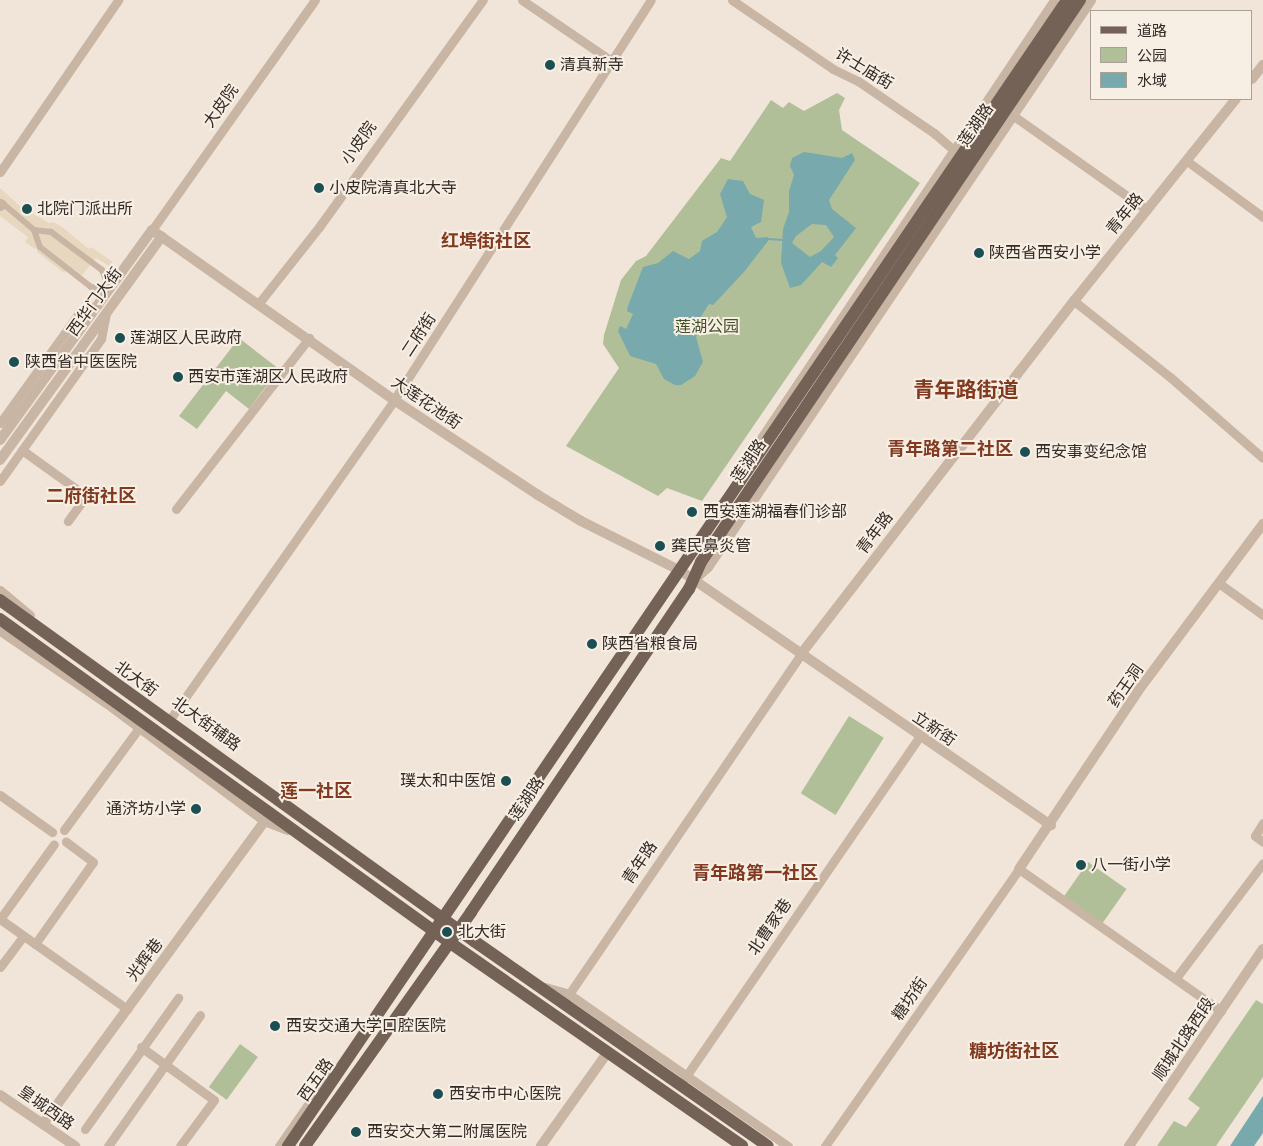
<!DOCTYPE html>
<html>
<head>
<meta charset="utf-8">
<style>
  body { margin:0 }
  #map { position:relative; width:1263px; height:1146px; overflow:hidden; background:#f0e5d8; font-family:"Public Sans","Noto Sans SC",sans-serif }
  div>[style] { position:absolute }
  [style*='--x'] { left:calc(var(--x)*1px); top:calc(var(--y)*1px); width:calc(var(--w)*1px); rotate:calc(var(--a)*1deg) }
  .green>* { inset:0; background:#b1bf98; transform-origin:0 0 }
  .plaza>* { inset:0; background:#e8d7bf }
  .water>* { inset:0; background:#77a9ad }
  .stream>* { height:2px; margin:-1px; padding:0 1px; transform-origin:1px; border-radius:1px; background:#77a9ad }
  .pedestrian>* { height:6px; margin:-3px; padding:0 3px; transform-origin:3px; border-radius:3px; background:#c8b5a4 }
  .minor>* { height:9px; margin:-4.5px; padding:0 4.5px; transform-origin:4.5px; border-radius:4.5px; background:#c8b5a4 }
  .tertiary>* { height:10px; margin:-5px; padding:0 5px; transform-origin:5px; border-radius:5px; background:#c8b5a4 }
  .primary>* { height:12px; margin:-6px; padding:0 6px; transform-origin:6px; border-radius:6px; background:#756257 }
  .dots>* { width:14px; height:14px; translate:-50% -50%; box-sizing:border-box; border:2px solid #f8efe4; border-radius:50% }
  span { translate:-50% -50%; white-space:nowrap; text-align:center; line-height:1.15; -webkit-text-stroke:4px #f8efe4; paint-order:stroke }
  .poi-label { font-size:16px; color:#342a26 }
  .left { translate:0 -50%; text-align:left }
  .right { translate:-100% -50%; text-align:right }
  .street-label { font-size:16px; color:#342a26 }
  .park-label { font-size:16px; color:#42512a }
  .neighbourhood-label { font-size:18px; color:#813920; font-weight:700 }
  .district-label { font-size:21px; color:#813920; font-weight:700 }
  .legend { position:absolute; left:1090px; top:10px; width:162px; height:90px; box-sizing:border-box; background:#f8efe4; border:1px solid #aaa098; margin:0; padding:6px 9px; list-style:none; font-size:15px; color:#342a26 }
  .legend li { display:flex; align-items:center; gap:10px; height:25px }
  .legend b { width:25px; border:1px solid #aaa098 }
</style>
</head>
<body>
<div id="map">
  <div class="green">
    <div style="clip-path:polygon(837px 93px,845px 98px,839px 110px,842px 130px,920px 183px,702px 501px,667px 488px,658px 496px,566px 446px,619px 368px,603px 344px,604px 335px,621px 280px,636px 261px,646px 256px,721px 158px,730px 161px,771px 100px,783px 108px,789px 102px,804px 111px)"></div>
    <div style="clip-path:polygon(239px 338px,279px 369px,249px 409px,226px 391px,197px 429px,179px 416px)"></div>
    <div style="left:849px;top:716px;width:41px;height:91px;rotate:32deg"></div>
    <div style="left:1088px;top:862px;width:47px;height:42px;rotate:35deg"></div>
    <div style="clip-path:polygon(1256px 1000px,1263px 1004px,1263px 1077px,1216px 1146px,1157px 1146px,1174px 1121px,1186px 1127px,1200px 1108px,1188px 1099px)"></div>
    <div style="left:240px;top:1044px;width:22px;height:53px;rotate:36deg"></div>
  </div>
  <div class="plaza">
    <div style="clip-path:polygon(0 188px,21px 207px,49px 223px,53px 222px,62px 227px,89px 249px,91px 247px,113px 262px,109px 266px,96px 258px,78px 280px,66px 271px,64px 273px,37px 252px,37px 247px,35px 249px,25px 242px,28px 237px,0 216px)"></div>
  </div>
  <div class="water">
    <div style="clip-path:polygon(evenodd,804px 152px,842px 158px,852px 153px,855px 160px,829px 200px,832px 209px,856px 228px,835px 255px,838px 258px,831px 267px,822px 262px,801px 285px,790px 288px,781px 263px,783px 229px,789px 212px,789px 191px,794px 175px,790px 166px,792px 158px,804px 152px,812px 224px,826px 225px,834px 237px,821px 251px,810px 257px,792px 243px,796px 236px,812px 224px)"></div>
    <div style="clip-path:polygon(728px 179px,743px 181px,750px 194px,764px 200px,761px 222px,751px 227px,756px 238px,768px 237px,768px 241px,744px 272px,713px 305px,709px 304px,700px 318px,703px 321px,696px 337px,703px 362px,695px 376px,681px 385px,675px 385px,664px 379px,656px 364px,630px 356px,618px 331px,620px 326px,626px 329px,633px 314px,627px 311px,628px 306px,643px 267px,658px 263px,673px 251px,689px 259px,700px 251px,702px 241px,717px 232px,727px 217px,720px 194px)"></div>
    <div style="clip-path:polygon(1263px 1096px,1263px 1133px,1254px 1146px,1230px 1146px)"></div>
  </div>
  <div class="stream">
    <div style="--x:768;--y:239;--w:15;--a:4"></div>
  </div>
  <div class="pedestrian">
    <div style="--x:1;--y:202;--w:43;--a:40.3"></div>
    <div style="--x:34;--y:230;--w:18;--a:71"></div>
    <div style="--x:40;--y:247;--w:65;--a:38.1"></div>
    <div style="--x:91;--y:287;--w:19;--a:6"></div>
    <div style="--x:110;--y:289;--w:21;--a:-113"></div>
    <div style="--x:102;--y:270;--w:64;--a:-143.3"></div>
    <div style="--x:51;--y:232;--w:17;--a:-173"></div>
  </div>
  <div class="minor">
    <div style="--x:522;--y:0;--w:107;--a:34.3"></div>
    <div style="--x:732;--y:0;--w:122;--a:34.3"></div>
    <div style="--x:833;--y:69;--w:28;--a:26"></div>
    <div style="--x:858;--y:81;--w:92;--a:34.4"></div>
    <div style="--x:934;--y:133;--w:33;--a:41"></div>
    <div style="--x:1008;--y:112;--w:170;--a:35.2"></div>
    <div style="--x:1187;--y:161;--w:94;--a:36.4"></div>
    <div style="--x:0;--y:172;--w:209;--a:-55.5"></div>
    <div style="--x:0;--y:206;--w:3;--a:-45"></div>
    <div style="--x:152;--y:230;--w:282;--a:-54.7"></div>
    <div style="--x:1074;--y:301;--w:122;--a:38.4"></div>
    <div style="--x:1170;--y:377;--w:123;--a:41.1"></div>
    <div style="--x:259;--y:303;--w:97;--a:-51.7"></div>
    <div style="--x:319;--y:227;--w:280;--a:-54.2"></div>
    <div style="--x:0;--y:423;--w:132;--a:-54.3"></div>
    <div style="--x:77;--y:316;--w:24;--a:-28"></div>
    <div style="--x:22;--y:450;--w:79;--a:35.7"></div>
    <div style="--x:86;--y:496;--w:31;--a:126"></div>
    <div style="--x:743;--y:465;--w:559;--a:-56.22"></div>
    <div style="--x:0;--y:481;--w:174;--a:-54.6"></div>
    <div style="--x:101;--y:339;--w:25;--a:-79"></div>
    <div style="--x:176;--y:509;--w:217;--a:-52.1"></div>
    <div style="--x:696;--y:578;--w:16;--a:-43"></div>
    <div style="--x:708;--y:567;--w:684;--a:-55.96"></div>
    <div style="--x:1220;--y:584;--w:53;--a:35.8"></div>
    <div style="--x:0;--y:590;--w:39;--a:40"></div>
    <div style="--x:0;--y:631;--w:130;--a:34.3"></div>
    <div style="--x:107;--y:704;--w:196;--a:36.7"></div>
    <div style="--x:264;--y:821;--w:25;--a:21"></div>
    <div style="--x:168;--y:722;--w:393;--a:-54.9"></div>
    <div style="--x:394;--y:400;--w:475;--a:-57.3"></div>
    <div style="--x:0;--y:795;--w:64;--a:35.4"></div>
    <div style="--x:1263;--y:823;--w:15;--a:122"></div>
    <div style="--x:1255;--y:836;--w:10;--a:37"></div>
    <div style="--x:64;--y:830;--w:132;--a:-53.7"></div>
    <div style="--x:0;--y:919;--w:156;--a:35.3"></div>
    <div style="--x:0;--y:919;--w:92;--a:-54.2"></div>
    <div style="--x:35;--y:944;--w:100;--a:-54.7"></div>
    <div style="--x:93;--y:862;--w:34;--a:-143"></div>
    <div style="--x:0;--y:967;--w:39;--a:-53"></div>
    <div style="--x:1176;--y:978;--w:144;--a:-52.9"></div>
    <div style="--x:545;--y:987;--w:25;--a:16"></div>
    <div style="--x:569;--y:994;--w:267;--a:34.8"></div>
    <div style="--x:563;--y:1003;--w:422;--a:-55.7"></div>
    <div style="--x:141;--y:1047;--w:90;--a:36"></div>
    <div style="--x:214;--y:1100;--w:57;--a:126.5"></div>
    <div style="--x:680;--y:1085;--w:422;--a:-55.5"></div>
    <div style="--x:85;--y:1129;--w:161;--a:-54.6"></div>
    <div style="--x:108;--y:1146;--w:160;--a:-54.9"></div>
    <div style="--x:279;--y:1146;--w:93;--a:-55.1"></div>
    <div style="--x:825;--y:1146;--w:338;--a:-55"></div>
    <div style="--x:1019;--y:869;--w:247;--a:35.1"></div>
  </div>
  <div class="tertiary">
    <div style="--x:1252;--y:79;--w:18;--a:-52"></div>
    <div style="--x:0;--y:440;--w:259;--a:-54.1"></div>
    <div style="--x:152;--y:230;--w:296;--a:35.1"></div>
    <div style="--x:394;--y:400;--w:173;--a:33.4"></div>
    <div style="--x:538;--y:495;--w:50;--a:31.2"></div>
    <div style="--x:581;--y:521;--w:112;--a:26.6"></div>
    <div style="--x:681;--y:571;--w:449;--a:34.5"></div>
    <div style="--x:0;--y:460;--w:276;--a:-54.1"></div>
    <div style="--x:801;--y:654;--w:446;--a:-52.3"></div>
    <div style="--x:1074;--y:301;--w:259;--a:-51.3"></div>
    <div style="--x:1019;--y:869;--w:214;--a:-56.2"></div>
    <div style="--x:1138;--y:691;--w:209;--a:-53.2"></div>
    <div style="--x:0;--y:1095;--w:91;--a:34.2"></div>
    <div style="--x:43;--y:1124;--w:386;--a:-53.8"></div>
    <div style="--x:541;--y:1146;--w:114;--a:-54.6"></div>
    <div style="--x:1129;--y:1146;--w:238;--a:-55.8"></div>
  </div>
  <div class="primary">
    <div style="--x:0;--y:600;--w:584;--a:35.73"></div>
    <div style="--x:474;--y:941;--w:358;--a:34.9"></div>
    <div style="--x:0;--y:619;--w:553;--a:35.73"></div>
    <div style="--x:449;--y:942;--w:357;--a:34.8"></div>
    <div style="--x:288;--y:1146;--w:1386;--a:-55.79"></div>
    <div style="--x:305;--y:1146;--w:287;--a:-54.6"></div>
    <div style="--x:471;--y:912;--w:390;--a:-56"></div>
    <div style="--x:689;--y:589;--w:30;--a:-66"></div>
    <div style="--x:701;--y:562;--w:678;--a:-56.01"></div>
  </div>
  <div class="dots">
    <div style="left:550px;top:65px;background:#1c4f54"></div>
    <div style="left:319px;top:188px;background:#1c4f54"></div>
    <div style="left:27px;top:209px;background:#1c4f54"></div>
    <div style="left:979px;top:253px;background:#1c4f54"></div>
    <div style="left:120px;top:338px;background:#1c4f54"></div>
    <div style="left:14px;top:362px;background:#1c4f54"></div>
    <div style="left:178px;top:377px;background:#1c4f54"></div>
    <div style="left:1025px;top:452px;background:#1c4f54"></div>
    <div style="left:692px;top:512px;background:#1c4f54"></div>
    <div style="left:660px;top:546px;background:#1c4f54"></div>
    <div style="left:592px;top:644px;background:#1c4f54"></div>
    <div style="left:506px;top:781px;background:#1c4f54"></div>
    <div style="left:196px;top:809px;background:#1c4f54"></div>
    <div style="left:1081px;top:865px;background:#1c4f54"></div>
    <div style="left:447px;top:932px;background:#1c4f54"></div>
    <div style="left:275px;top:1026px;background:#1c4f54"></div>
    <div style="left:438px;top:1094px;background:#1c4f54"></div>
    <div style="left:356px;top:1132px;background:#1c4f54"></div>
  </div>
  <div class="poi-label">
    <span class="left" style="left:560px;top:65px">清真新寺</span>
    <span class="left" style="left:329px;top:188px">小皮院清真北大寺</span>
    <span class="left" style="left:37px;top:209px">北院门派出所</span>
    <span class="left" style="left:989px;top:253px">陕西省西安小学</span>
    <span class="left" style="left:130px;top:338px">莲湖区人民政府</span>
    <span class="left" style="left:25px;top:362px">陕西省中医医院</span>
    <span class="left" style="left:188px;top:377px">西安市莲湖区人民政府</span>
    <span class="left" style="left:1035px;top:452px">西安事变纪念馆</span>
    <span class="left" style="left:703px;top:512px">西安莲湖福春们诊部</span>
    <span class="left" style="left:671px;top:546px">龚民鼻炎管</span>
    <span class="left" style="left:602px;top:644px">陕西省粮食局</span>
    <span class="right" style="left:496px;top:781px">璞太和中医馆</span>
    <span class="right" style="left:186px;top:809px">通济坊小学</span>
    <span class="left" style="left:1091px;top:865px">八一街小学</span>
    <span class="left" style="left:458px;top:932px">北大街</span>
    <span class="left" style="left:286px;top:1026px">西安交通大学口腔医院</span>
    <span class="left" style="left:449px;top:1094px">西安市中心医院</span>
    <span class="left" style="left:367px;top:1132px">西安交大第二附属医院</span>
  </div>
  <div class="street-label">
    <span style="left:864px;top:69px;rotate:31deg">许士庙街</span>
    <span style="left:221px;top:106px;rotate:-55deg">大皮院</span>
    <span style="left:976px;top:125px;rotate:-55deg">莲湖路</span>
    <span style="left:359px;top:143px;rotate:-55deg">小皮院</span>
    <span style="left:1125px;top:214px;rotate:-51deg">青年路</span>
    <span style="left:95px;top:302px;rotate:-54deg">西华门大街</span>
    <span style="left:419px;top:335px;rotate:-57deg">二府街</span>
    <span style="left:426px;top:403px;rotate:34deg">大莲花池街</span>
    <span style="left:749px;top:461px;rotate:-56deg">莲湖路</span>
    <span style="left:875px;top:533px;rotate:-53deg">青年路</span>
    <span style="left:136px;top:679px;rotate:36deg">北大街</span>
    <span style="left:1126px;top:686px;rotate:-55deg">药王洞</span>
    <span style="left:206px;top:724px;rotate:36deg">北大街辅路</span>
    <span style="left:934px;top:729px;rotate:34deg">立新街</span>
    <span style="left:527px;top:799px;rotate:-56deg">莲湖路</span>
    <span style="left:640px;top:863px;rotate:-56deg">青年路</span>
    <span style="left:770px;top:927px;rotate:-56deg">北曹家巷</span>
    <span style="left:145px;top:960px;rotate:-53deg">光辉巷</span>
    <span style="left:910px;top:999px;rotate:-55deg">糖坊街</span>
    <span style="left:1184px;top:1039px;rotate:-56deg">顺城北路西段</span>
    <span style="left:316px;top:1080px;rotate:-55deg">西五路</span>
    <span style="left:46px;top:1108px;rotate:35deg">皇城西路</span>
  </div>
  <div class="park-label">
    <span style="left:707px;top:327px">莲湖公园</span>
  </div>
  <div class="neighbourhood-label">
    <span style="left:486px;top:241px">红埠街社区</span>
    <span style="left:950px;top:449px">青年路第二社区</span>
    <span style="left:91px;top:496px">二府街社区</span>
    <span style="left:316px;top:791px">莲一社区</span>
    <span style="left:755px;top:873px">青年路第一社区</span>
    <span style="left:1014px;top:1051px">糖坊街社区</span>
  </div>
  <div class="district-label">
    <span style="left:966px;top:390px">青年路街道</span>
  </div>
  <ul class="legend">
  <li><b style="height:6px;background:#756257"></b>道路</li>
  <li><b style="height:14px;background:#b1bf98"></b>公园</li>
  <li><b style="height:14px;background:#77a9ad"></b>水域</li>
  </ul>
</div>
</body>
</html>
